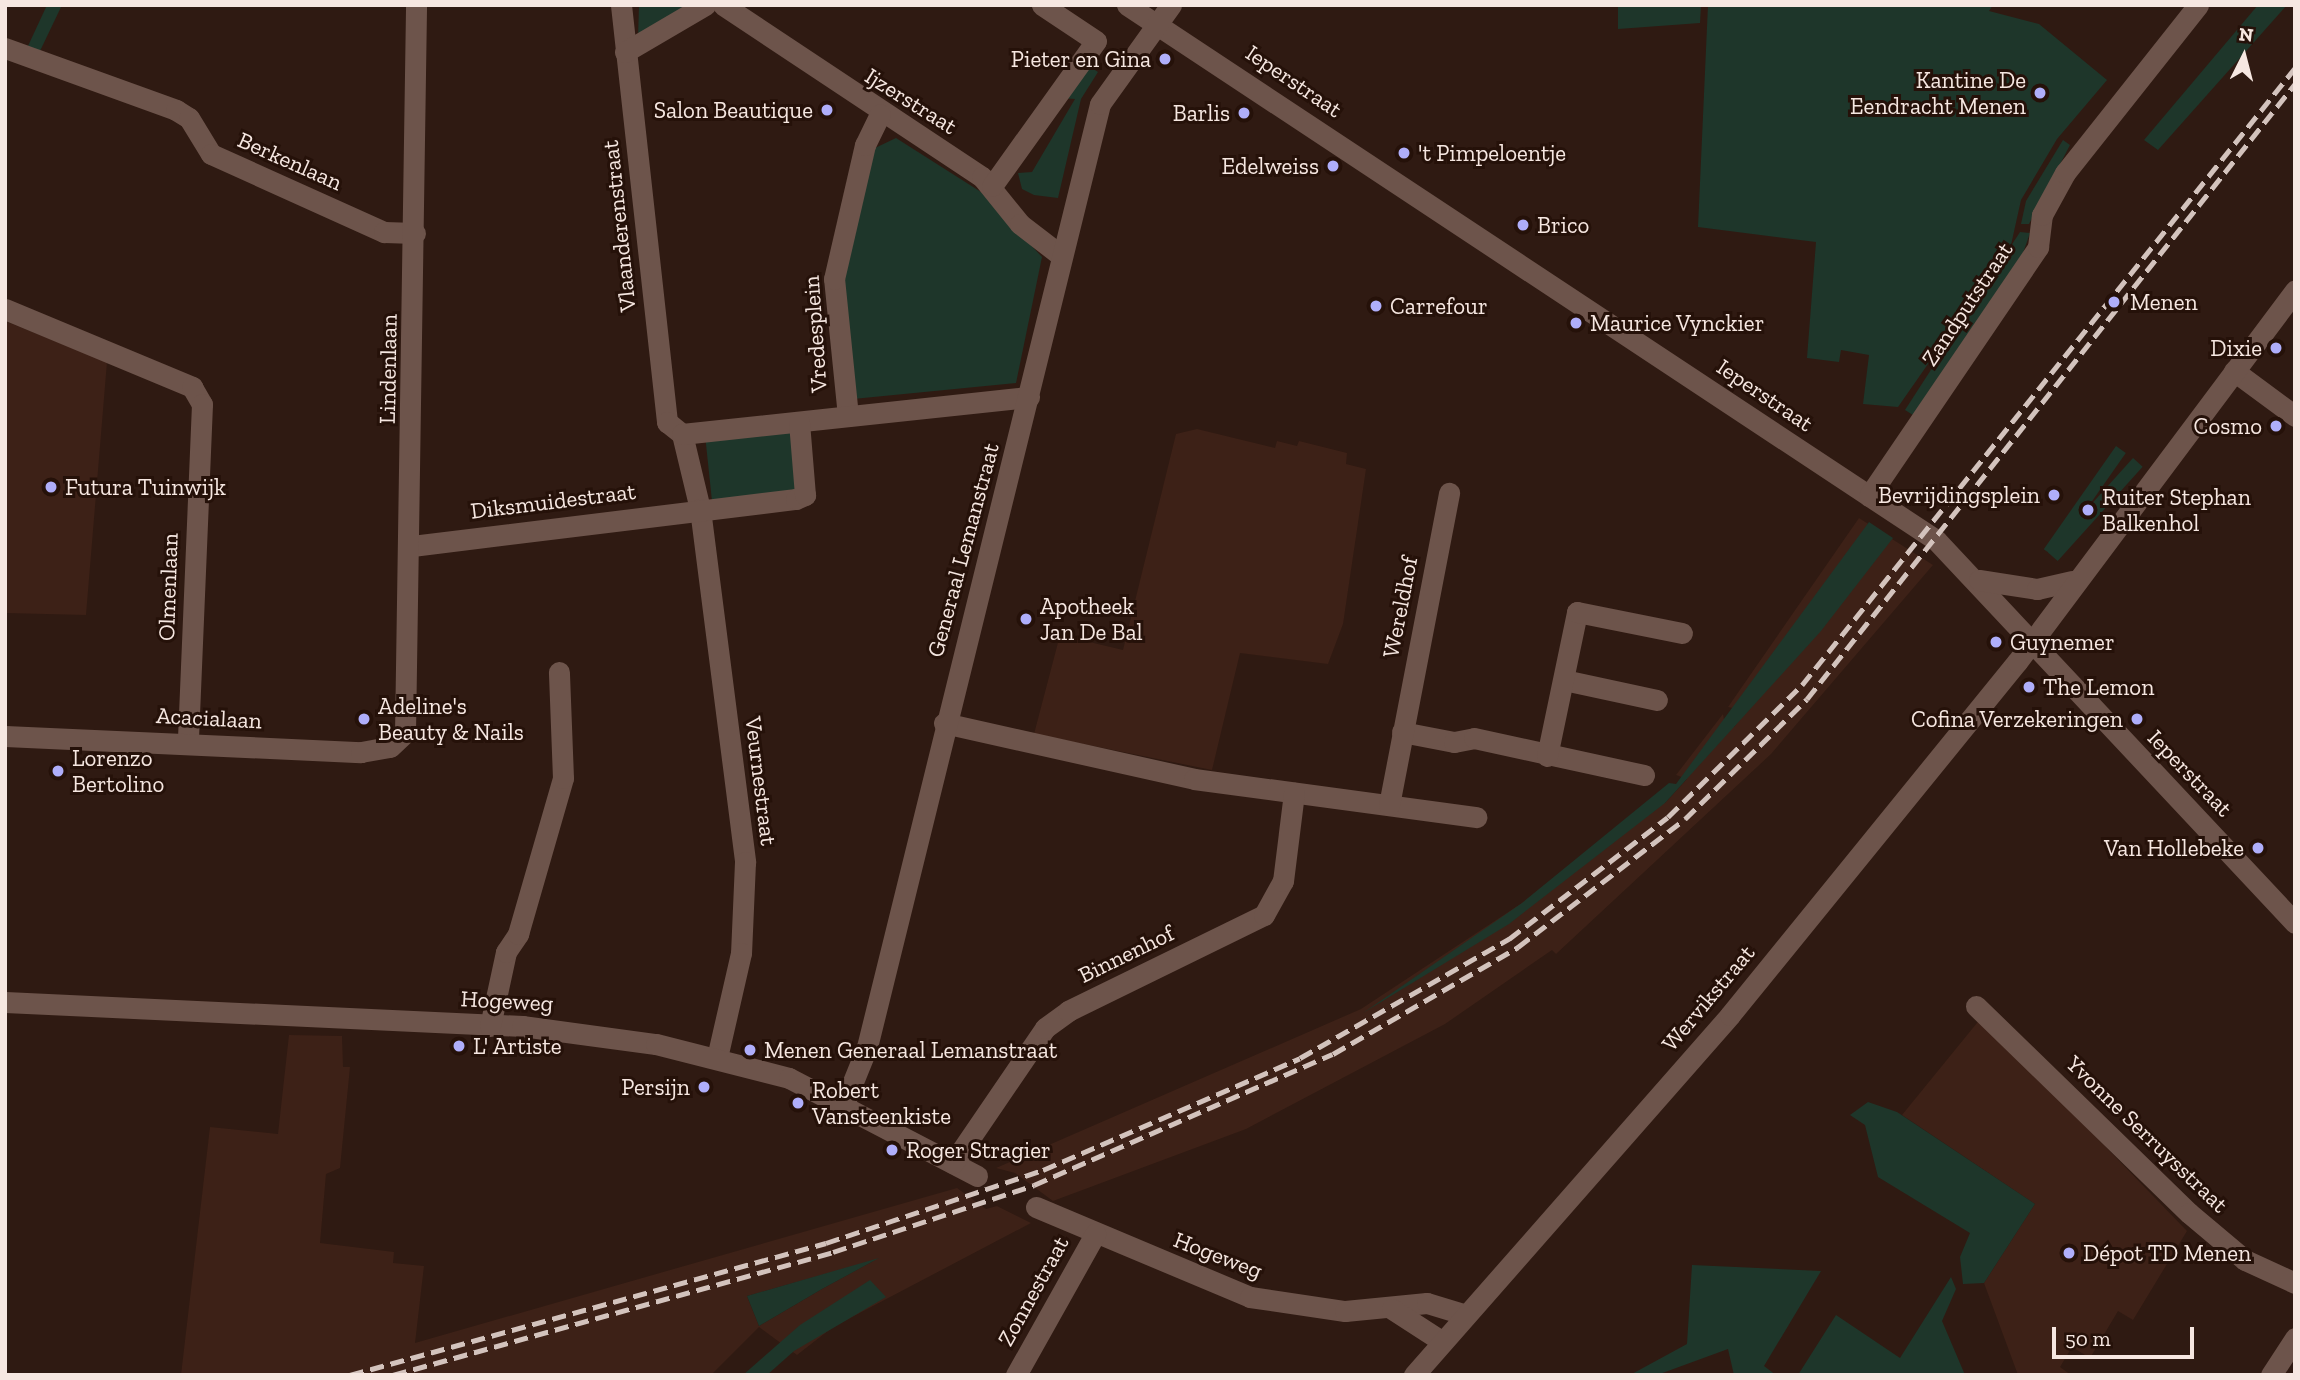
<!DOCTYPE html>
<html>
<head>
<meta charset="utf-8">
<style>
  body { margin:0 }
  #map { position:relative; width:2300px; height:1380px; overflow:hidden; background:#2f1a12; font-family:"Zilla Slab",serif }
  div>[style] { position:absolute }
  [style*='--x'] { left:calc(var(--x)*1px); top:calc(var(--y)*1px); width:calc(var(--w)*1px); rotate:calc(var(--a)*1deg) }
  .built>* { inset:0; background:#3d2117 }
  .green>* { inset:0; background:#1e362a; transform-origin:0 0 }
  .minor>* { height:21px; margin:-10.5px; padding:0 10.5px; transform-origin:10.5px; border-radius:10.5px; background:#6d544b }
  .rail>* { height:5px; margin-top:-2.5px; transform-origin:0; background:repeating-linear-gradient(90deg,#d3c3bd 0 14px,transparent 0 21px) }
  .dots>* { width:19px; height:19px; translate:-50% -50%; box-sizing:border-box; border:4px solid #251109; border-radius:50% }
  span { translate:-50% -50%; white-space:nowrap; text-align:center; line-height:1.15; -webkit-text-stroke:6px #251109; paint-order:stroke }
  .poi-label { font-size:23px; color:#f6e7e1 }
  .right { translate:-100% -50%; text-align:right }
  .left { translate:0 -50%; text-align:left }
  .street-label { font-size:23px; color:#f6e7e1 }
  .frame { position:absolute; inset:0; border:7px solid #f6e7e1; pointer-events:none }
  .north { position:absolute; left:2209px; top:21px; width:70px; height:70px; -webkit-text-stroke:5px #251109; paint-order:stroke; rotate:6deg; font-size:19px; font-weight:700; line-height:28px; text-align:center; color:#f6e7e1 }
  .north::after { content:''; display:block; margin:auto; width:24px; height:32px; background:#f6e7e1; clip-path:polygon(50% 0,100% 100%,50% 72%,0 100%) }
  .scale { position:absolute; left:2052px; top:1327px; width:142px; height:32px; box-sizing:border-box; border:4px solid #f6e7e1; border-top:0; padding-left:9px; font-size:21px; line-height:24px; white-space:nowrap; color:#f6e7e1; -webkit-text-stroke:5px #251109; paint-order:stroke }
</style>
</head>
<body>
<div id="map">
  <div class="built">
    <div style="clip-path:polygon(5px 321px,107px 362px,86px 615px,5px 613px)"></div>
    <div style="clip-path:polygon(1197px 429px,1275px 448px,1277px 441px,1297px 446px,1299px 441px,1347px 453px,1346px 464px,1366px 469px,1343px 624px,1328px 664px,1240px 653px,1212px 770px,1034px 734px,1060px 635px,1123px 650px,1176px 434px)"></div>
    <div style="clip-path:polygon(1859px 518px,1933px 565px,1771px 754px,1556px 954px,1552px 950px,1445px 1024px,1246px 1129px,1053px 1201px,1015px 1173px,996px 1168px,1361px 1009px,1522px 903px,1642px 806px,1665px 803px,1687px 779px,1676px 775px,1723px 714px,1725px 725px,1734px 727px,1746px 711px,1728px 707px)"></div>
    <div style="clip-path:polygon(1981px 1018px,2187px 1231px,2133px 1320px,2118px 1311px,2090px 1358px,2072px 1347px,2060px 1367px,2071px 1375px,2018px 1375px,1984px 1283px,2035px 1204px,1902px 1115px)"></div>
    <div style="clip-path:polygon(evenodd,289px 1035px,342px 1036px,343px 1067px,350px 1067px,340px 1168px,326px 1174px,320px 1243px,394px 1252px,393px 1263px,424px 1266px,415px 1343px,957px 1188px,986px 1209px,997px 1206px,1031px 1223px,833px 1327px,797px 1355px,759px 1327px,711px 1375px,181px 1375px,210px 1127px,278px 1134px,289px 1035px,875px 1260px,822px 1289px,759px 1326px,747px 1296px,875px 1260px)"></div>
  </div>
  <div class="green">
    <div style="clip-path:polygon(47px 5px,62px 5px,40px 51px,28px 46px)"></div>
    <div style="clip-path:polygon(639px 5px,698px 5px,638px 40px)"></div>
    <div style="clip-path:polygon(1618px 5px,1701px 5px,1700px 23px,1618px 29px)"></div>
    <div style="clip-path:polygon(1708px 5px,1993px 5px,1989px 11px,2039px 24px,2107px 80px,2057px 139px,2021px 200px,2011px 245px,1898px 407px,1863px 404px,1869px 355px,1841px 350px,1839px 362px,1807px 358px,1816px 242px,1698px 227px)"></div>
    <div style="clip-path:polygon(2258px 5px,2287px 5px,2158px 150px,2144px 140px)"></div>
    <div style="clip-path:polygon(1086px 64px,1098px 72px,1081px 99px,1058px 198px,1034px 195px,1022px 189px,1018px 173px,1032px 172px,1075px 99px,1062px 98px)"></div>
    <div style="clip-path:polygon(896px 138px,981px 192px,1042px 257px,1016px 383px,853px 399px,842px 267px,875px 148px)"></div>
    <div style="clip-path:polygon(2063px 140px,2070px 145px,2029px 224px,2021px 224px,2026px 201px)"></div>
    <div style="clip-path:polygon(2020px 232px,2030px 233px,2023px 253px,1913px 415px,1905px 410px)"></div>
    <div style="left:790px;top:430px;width:64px;height:85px;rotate:84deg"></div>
    <div style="left:2116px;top:446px;width:12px;height:126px;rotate:35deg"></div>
    <div style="left:2133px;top:458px;width:13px;height:127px;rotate:42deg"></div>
    <div style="clip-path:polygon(1869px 522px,1893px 538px,1821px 631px,1665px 803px,1509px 924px,1363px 1013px,1522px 903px,1669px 783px,1676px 784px)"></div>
    <div style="clip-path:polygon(1868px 1102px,1897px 1112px,2035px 1204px,1984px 1283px,1963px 1284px,1960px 1257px,1970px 1233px,1878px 1177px,1865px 1125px,1850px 1115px)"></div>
    <div style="clip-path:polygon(879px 1258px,822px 1289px,759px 1326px,747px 1296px)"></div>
    <div style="clip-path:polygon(1692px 1265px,1821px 1271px,1764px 1366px,1776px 1375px,1734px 1375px,1728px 1349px,1657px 1375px,1630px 1375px,1687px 1344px)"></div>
    <div style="clip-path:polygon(1951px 1277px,1956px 1289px,1942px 1321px,1965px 1375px,1798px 1375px,1836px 1315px,1900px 1358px)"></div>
    <div style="clip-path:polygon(870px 1280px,886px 1297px,794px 1351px,767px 1375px,743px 1375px,800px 1325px)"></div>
  </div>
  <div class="minor">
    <div style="--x:621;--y:5;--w:420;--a:83.7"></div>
    <div style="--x:667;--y:422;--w:19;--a:39"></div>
    <div style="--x:723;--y:5;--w:311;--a:33.6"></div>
    <div style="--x:982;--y:177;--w:60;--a:51"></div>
    <div style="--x:1020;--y:224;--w:49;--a:37.6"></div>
    <div style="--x:1127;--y:5;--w:970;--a:33.48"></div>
    <div style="--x:1936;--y:540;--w:525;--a:46.85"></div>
    <div style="--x:5;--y:48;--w:182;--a:19.9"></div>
    <div style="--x:176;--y:110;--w:15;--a:32"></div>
    <div style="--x:189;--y:118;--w:42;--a:58.6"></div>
    <div style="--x:211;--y:154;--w:190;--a:24.3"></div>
    <div style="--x:384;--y:232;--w:31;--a:2"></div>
    <div style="--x:625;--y:52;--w:93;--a:-30.4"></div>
    <div style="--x:992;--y:186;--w:178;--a:-54.4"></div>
    <div style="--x:1096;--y:41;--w:65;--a:-146.3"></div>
    <div style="--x:5;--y:309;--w:203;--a:22.6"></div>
    <div style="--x:192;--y:387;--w:20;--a:60"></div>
    <div style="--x:202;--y:404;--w:339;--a:92.4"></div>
    <div style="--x:2234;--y:371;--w:76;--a:36.4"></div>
    <div style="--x:848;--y:416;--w:138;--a:-95.8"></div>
    <div style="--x:834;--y:279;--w:138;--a:-77"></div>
    <div style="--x:865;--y:145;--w:34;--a:-64"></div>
    <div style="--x:682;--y:434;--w:77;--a:76.5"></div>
    <div style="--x:700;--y:509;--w:356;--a:82.7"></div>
    <div style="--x:745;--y:862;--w:91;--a:92.5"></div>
    <div style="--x:741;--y:953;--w:108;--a:102.9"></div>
    <div style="--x:682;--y:434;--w:349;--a:-6.1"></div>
    <div style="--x:1869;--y:496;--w:301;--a:-55.8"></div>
    <div style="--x:2038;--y:247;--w:32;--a:-83"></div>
    <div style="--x:2042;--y:215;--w:48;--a:-61.3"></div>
    <div style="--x:2065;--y:173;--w:214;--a:-51.6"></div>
    <div style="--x:412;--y:546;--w:387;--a:-7"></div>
    <div style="--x:796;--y:499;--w:10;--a:-24"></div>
    <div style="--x:805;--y:495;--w:73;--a:-94.7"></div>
    <div style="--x:1979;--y:580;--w:59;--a:8.8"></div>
    <div style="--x:2037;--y:589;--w:36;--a:-13"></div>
    <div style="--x:1564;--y:680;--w:95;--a:12.1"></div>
    <div style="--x:944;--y:723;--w:256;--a:12.6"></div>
    <div style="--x:1194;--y:779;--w:285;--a:7.7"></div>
    <div style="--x:1402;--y:732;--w:53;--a:10.9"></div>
    <div style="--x:1454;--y:742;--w:20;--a:-11"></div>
    <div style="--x:1474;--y:738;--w:174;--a:12.3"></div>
    <div style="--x:5;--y:736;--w:356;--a:2.6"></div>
    <div style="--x:361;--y:752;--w:29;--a:-10"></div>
    <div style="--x:390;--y:747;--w:21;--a:-43"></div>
    <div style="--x:405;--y:733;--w:728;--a:-89.13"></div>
    <div style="--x:1547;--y:756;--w:147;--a:-78.2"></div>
    <div style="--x:1577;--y:612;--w:107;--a:11.3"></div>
    <div style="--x:1389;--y:805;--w:318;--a:-79.1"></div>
    <div style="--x:5;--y:1002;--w:518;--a:2.66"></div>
    <div style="--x:522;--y:1026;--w:135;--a:7.7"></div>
    <div style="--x:656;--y:1044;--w:137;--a:14.3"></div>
    <div style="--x:789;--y:1078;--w:212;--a:27.5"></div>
    <div style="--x:1976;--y:1006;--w:297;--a:44.2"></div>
    <div style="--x:2189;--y:1213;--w:73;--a:40"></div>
    <div style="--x:2245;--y:1260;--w:55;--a:24.7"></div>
    <div style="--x:490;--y:1026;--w:76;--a:-77.8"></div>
    <div style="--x:506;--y:952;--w:22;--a:-56"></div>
    <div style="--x:518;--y:934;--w:162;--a:-73.9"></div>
    <div style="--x:563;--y:778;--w:106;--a:-92.2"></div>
    <div style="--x:844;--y:1104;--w:61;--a:-68"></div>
    <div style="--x:867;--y:1047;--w:971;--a:-76.12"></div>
    <div style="--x:1100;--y:104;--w:122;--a:-54.4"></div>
    <div style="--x:953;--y:1163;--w:163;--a:-55.7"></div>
    <div style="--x:1045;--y:1028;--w:29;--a:-36"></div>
    <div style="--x:1068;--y:1011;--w:218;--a:-26.1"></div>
    <div style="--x:1264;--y:915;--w:39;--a:-61"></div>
    <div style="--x:1283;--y:881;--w:89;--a:-82.9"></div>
    <div style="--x:1036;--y:1207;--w:232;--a:22.8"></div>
    <div style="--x:1250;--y:1297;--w:96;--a:8.4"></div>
    <div style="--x:1345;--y:1311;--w:82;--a:-5.6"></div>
    <div style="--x:1427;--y:1303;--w:37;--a:17"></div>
    <div style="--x:1392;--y:1309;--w:57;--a:32.9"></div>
    <div style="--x:1016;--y:1375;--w:162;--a:-60.7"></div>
    <div style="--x:1414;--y:1375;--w:479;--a:-48.7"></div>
    <div style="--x:1730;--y:1015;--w:455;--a:-50.9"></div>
    <div style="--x:2017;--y:662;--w:464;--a:-53.2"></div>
    <div style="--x:2271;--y:1375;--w:44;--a:-57"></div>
  </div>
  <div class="rail">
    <div style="--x:350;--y:1375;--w:494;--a:-15.5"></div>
    <div style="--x:826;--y:1243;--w:229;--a:-18.6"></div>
    <div style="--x:1043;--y:1170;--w:280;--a:-23.5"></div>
    <div style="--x:1300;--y:1058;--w:241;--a:-29.7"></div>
    <div style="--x:1509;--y:939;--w:200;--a:-37.5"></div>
    <div style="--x:1668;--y:817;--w:188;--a:-44.6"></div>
    <div style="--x:1802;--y:685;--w:790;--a:-51.37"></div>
    <div style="--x:393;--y:1375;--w:457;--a:-15.6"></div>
    <div style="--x:833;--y:1252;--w:212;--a:-18.4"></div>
    <div style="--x:1034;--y:1185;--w:326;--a:-23.7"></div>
    <div style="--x:1333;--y:1054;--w:214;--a:-30"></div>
    <div style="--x:1518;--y:947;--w:210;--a:-37.5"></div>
    <div style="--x:1685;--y:819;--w:171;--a:-44.5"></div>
    <div style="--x:1807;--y:699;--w:785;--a:-51.57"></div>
  </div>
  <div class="dots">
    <div style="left:1165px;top:59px;background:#afaefa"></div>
    <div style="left:2040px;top:93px;background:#afaefa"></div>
    <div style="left:827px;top:110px;background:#afaefa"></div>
    <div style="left:1244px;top:113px;background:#afaefa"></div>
    <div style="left:1404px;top:153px;background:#afaefa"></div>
    <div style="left:1333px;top:166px;background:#afaefa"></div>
    <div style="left:1523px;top:225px;background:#afaefa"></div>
    <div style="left:2114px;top:302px;background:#afaefa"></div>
    <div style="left:1376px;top:306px;background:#afaefa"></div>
    <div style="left:1576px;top:323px;background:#afaefa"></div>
    <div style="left:2276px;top:348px;background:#afaefa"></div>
    <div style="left:2276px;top:426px;background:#afaefa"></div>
    <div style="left:51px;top:487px;background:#afaefa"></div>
    <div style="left:2054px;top:495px;background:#afaefa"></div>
    <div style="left:2088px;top:510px;background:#afaefa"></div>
    <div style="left:1026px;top:619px;background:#afaefa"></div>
    <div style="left:1996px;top:642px;background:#afaefa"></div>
    <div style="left:2029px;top:687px;background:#afaefa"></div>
    <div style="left:364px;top:719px;background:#afaefa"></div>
    <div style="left:2137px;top:719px;background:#afaefa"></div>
    <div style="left:58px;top:771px;background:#afaefa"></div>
    <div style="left:2258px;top:848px;background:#afaefa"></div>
    <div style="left:459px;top:1046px;background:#afaefa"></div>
    <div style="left:750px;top:1050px;background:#afaefa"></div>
    <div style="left:704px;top:1087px;background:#afaefa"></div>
    <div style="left:798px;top:1103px;background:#afaefa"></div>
    <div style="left:892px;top:1150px;background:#afaefa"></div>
    <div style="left:2069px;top:1253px;background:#afaefa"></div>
  </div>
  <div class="poi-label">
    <span class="right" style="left:1151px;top:59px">Pieter en Gina</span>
    <span class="right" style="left:2026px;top:93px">Kantine De<br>Eendracht Menen</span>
    <span class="right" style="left:813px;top:110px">Salon Beautique</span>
    <span class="right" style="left:1230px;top:113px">Barlis</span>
    <span class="left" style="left:1418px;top:153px">'t Pimpeloentje</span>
    <span class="right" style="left:1319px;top:166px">Edelweiss</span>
    <span class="left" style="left:1537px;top:225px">Brico</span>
    <span class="left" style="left:2130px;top:302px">Menen</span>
    <span class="left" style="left:1390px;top:306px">Carrefour</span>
    <span class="left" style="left:1590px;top:323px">Maurice Vynckier</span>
    <span class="right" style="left:2262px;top:348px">Dixie</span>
    <span class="right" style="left:2262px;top:426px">Cosmo</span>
    <span class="left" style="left:65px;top:487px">Futura Tuinwijk</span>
    <span class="right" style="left:2040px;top:495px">Bevrijdingsplein</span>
    <span class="left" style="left:2102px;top:510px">Ruiter Stephan<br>Balkenhol</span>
    <span class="left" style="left:1040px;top:619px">Apotheek<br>Jan De Bal</span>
    <span class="left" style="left:2010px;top:642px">Guynemer</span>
    <span class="left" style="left:2043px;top:687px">The Lemon</span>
    <span class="left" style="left:378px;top:719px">Adeline's<br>Beauty &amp; Nails</span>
    <span class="right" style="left:2123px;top:719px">Cofina Verzekeringen</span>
    <span class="left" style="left:72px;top:771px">Lorenzo<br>Bertolino</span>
    <span class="right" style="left:2244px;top:848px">Van Hollebeke</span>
    <span class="left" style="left:473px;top:1046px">L' Artiste</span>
    <span class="left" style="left:764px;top:1050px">Menen Generaal Lemanstraat</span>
    <span class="right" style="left:690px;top:1087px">Persijn</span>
    <span class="left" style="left:812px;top:1103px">Robert<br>Vansteenkiste</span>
    <span class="left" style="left:906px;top:1150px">Roger Stragier</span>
    <span class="left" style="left:2083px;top:1253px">Dépot TD Menen</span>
  </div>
  <div class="street-label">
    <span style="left:1294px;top:81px;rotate:34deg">Ieperstraat</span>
    <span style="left:911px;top:101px;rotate:32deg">Ijzerstraat</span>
    <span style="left:290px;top:161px;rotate:24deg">Berkenlaan</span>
    <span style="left:619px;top:226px;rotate:-96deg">Vlaanderenstraat</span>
    <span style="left:1967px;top:304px;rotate:-56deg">Zandputstraat</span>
    <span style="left:815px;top:334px;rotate:-94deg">Vredesplein</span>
    <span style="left:388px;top:369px;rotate:-89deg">Lindenlaan</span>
    <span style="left:1765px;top:395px;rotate:34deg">Ieperstraat</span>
    <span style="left:553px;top:501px;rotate:-7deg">Diksmuidestraat</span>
    <span style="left:963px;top:550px;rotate:-75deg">Generaal Lemanstraat</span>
    <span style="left:168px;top:587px;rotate:-88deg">Olmenlaan</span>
    <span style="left:1400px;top:607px;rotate:-79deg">Wereldhof</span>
    <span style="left:209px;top:718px;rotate:3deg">Acacialaan</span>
    <span style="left:2190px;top:773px;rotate:46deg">Ieperstraat</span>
    <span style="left:761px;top:781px;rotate:83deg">Veurnestraat</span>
    <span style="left:1126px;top:954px;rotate:-26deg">Binnenhof</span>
    <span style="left:1708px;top:998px;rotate:-50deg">Wervikstraat</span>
    <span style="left:507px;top:1001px;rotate:3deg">Hogeweg</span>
    <span style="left:2147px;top:1134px;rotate:44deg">Yvonne Serruysstraat</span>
    <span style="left:1218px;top:1255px;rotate:21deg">Hogeweg</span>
    <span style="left:1033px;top:1291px;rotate:-61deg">Zonnestraat</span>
  </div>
  <div class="frame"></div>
  <div class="north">N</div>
  <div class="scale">50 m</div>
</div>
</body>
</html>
